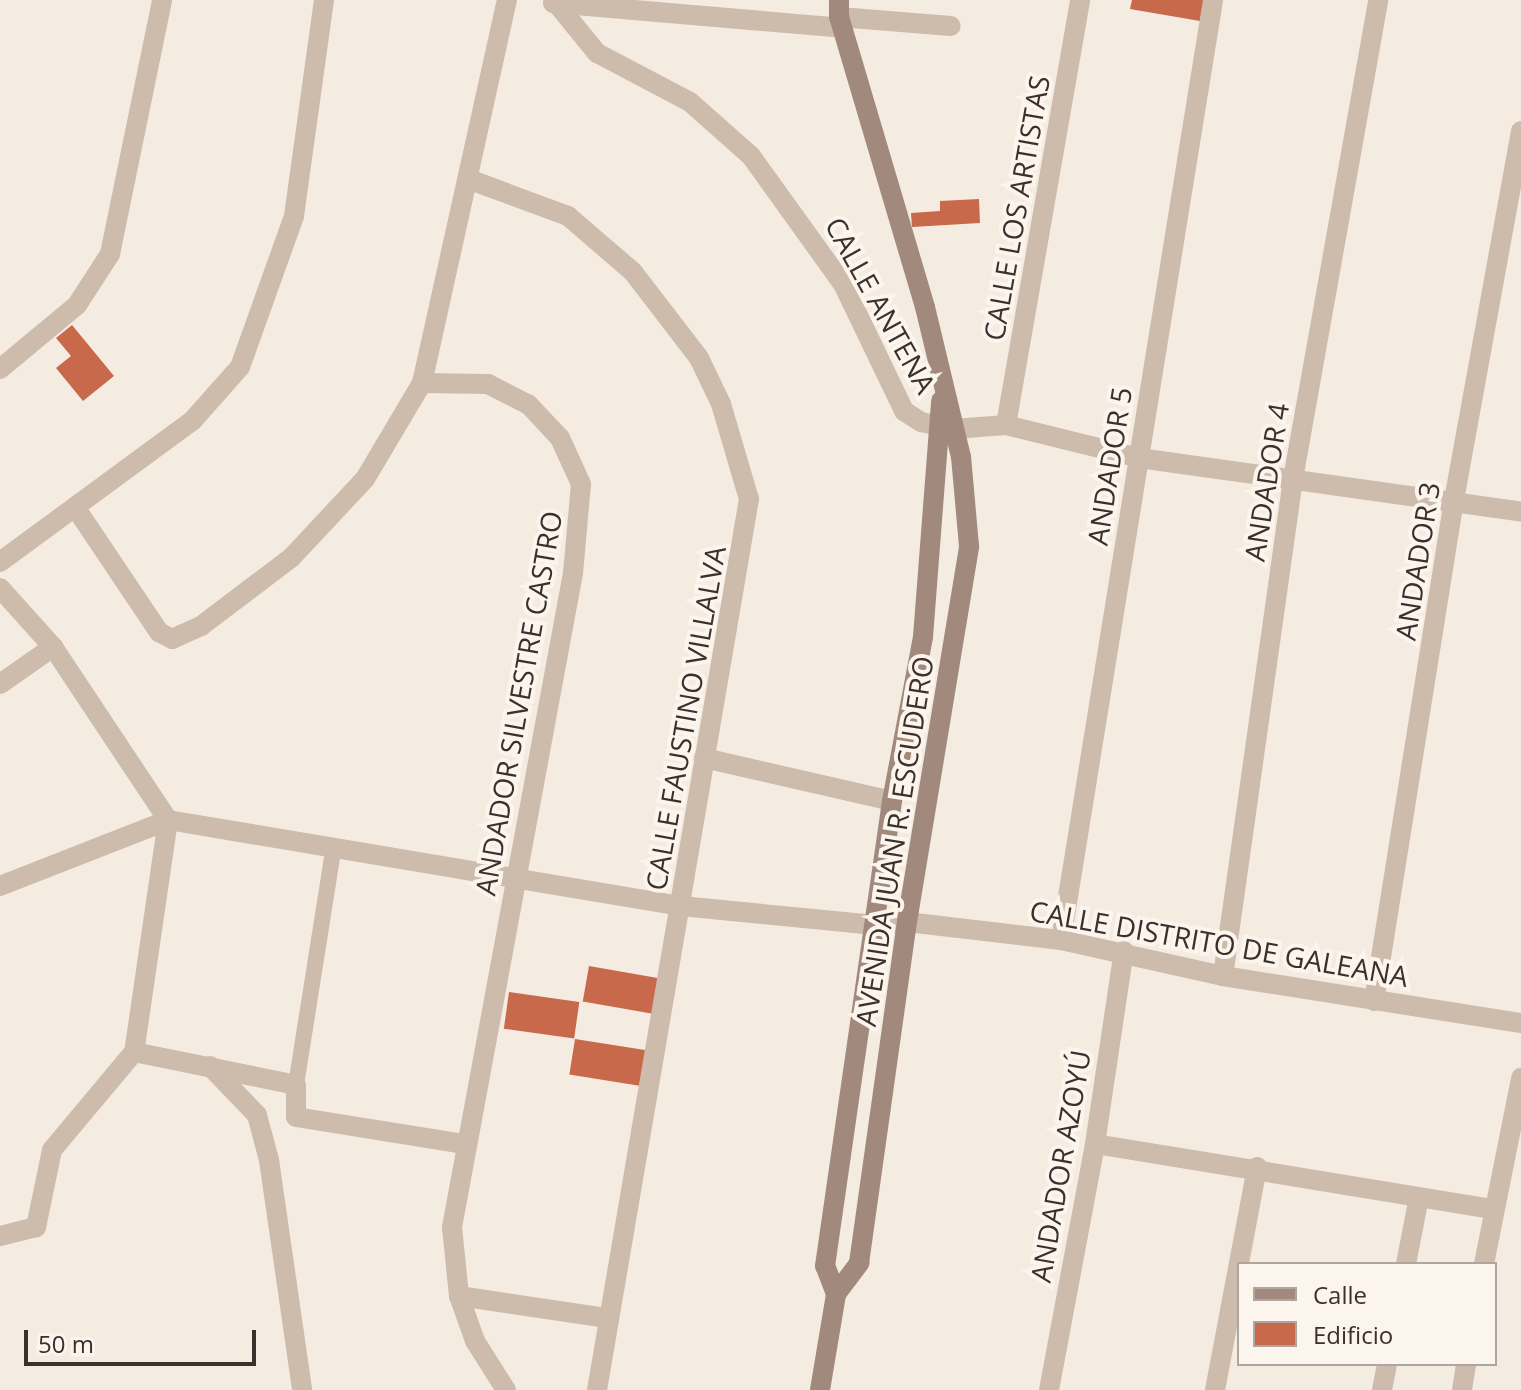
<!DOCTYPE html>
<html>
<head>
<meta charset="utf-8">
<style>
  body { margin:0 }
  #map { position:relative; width:1521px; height:1390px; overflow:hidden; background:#f4ebe1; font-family:"Open Sans",sans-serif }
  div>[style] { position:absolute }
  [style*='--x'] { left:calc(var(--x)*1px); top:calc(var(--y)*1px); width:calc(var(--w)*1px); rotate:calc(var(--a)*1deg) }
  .building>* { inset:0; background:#c8694b; transform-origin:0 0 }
  .service>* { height:16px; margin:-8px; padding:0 8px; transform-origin:8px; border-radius:8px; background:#cdbbac }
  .minor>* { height:20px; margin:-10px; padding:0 10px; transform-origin:10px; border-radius:10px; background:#cdbbac }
  .secondary>* { height:20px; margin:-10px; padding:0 10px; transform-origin:10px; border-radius:10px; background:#a18a7d }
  span { translate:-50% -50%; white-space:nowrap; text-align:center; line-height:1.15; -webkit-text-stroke:8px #fbf5ee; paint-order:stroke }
  .street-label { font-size:28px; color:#3b302b }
  .legend { position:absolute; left:1237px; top:1262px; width:260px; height:104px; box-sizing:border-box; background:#fbf5ee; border:2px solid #aea6a0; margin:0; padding:10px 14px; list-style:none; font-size:24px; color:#3b302b }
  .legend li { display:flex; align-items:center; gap:16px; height:40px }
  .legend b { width:40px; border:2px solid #aea6a0 }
  .scale { position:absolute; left:24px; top:1330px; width:232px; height:36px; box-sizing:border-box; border:4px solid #3b302b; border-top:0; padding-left:10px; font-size:24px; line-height:28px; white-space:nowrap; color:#3b302b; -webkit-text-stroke:6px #fbf5ee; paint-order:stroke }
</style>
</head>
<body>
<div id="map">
  <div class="building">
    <div style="clip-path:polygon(1132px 0,1204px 0,1200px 21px,1130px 9px)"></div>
    <div style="clip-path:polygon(979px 199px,980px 223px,912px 227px,911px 213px,940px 211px,940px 201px)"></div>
    <div style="clip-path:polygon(72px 325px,114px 376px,83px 401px,56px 368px,71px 356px,56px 338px)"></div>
    <div style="left:589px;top:966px;width:74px;height:36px;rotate:10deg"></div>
    <div style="left:509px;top:992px;width:71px;height:37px;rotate:8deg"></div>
    <div style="left:575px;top:1039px;width:74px;height:36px;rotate:9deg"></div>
  </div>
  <div class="service">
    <div style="--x:296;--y:1085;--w:242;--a:-81"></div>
  </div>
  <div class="minor">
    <div style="--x:553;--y:3;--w:291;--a:4.9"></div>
    <div style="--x:557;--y:4;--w:63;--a:50.8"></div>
    <div style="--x:597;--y:53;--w:105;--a:27.8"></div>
    <div style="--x:690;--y:102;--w:81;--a:41.5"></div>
    <div style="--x:751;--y:156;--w:158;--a:54.3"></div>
    <div style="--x:843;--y:284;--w:141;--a:64.3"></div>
    <div style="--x:904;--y:411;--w:20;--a:33"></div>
    <div style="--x:921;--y:422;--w:34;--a:12"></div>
    <div style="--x:954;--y:429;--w:52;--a:-4.4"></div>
    <div style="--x:1006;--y:425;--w:137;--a:13.9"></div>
    <div style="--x:1139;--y:458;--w:386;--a:8"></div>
    <div style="--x:839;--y:17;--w:112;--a:4.6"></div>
    <div style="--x:468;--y:179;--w:107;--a:20.3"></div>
    <div style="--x:568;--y:216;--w:86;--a:40.7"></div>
    <div style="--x:633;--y:272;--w:108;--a:52.5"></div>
    <div style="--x:699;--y:358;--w:51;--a:64.4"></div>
    <div style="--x:721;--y:404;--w:99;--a:73.6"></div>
    <div style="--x:749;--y:499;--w:904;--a:99.68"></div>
    <div style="--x:0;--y:369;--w:100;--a:-39.7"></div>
    <div style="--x:77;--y:305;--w:61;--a:-57.1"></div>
    <div style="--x:110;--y:254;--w:259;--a:-78.4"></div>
    <div style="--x:422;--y:383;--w:66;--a:0.9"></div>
    <div style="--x:488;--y:384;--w:46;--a:27.1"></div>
    <div style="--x:529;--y:405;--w:45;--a:46.8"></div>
    <div style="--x:560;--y:438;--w:51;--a:65.5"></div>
    <div style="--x:581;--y:484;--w:89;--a:95.1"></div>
    <div style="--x:573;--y:573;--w:665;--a:100.48"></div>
    <div style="--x:452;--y:1227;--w:69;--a:84.2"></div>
    <div style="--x:459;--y:1296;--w:48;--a:70.4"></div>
    <div style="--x:475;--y:1341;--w:58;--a:57.7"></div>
    <div style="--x:1006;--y:425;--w:431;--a:-80.1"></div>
    <div style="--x:75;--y:507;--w:151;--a:56.1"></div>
    <div style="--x:159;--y:632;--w:15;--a:28"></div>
    <div style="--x:172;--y:639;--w:32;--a:-24"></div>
    <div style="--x:201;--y:626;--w:113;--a:-37.1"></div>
    <div style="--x:291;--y:558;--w:108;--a:-46.9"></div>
    <div style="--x:365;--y:479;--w:112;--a:-59.3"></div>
    <div style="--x:422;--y:383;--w:392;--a:-77.5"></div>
    <div style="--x:0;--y:562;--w:240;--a:-36.3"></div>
    <div style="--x:193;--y:420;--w:71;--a:-48.4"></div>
    <div style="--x:240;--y:367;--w:160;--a:-70.3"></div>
    <div style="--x:294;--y:216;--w:218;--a:-82.1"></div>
    <div style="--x:0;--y:588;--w:79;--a:48.1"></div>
    <div style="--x:53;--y:647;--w:208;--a:56.4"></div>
    <div style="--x:168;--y:820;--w:234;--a:98.3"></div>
    <div style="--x:134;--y:1052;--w:128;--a:129.9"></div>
    <div style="--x:52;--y:1150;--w:79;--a:101.7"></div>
    <div style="--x:36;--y:1227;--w:37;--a:166"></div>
    <div style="--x:0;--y:684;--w:65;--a:-34.9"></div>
    <div style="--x:704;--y:758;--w:193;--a:12.9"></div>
    <div style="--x:0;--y:886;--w:180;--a:-21.4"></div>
    <div style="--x:168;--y:820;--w:520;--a:9.52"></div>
    <div style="--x:681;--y:906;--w:195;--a:5.6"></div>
    <div style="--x:875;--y:925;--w:32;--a:-5"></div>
    <div style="--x:907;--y:922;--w:155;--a:6.7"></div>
    <div style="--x:1061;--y:940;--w:166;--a:12.5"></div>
    <div style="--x:1223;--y:976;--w:302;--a:9"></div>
    <div style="--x:1061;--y:940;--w:952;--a:-80.81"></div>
    <div style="--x:1223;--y:976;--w:502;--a:-81.98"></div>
    <div style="--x:1293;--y:479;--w:486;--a:-79.9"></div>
    <div style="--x:1374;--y:1001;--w:507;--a:-80.93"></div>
    <div style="--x:1454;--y:500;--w:375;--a:-79.7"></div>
    <div style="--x:134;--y:1052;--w:165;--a:11.5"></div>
    <div style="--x:296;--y:1085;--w:32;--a:90"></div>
    <div style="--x:296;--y:1117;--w:171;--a:9.1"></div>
    <div style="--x:210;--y:1066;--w:68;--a:46.2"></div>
    <div style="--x:257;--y:1115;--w:47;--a:75.1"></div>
    <div style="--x:269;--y:1160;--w:232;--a:81.8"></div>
    <div style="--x:1095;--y:1144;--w:403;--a:9.3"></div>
    <div style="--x:1406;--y:1264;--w:68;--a:-79"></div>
    <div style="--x:1484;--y:1264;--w:190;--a:-78.7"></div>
    <div style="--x:459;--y:1296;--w:150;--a:8.5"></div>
    <div style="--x:1049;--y:1390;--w:250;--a:-79.4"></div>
    <div style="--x:1095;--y:1144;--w:195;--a:-81.5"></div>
    <div style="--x:1215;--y:1390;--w:227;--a:-79.3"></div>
    <div style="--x:1382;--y:1390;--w:26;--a:-79"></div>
    <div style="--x:1462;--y:1390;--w:26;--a:-81"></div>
  </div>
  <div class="secondary">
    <div style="--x:836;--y:1294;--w:30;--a:-111"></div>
    <div style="--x:825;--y:1266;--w:470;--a:-81.8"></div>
    <div style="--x:892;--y:801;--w:167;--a:-79.3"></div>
    <div style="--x:923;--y:637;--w:237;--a:-85.6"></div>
    <div style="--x:820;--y:1390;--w:97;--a:-80.5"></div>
    <div style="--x:836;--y:1294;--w:39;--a:-53"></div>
    <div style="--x:859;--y:1263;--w:344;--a:-82"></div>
    <div style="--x:907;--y:922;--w:381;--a:-80.6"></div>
    <div style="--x:969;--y:546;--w:89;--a:-95.1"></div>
    <div style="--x:961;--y:457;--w:154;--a:-103.5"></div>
    <div style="--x:925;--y:307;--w:302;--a:-106.5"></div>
    <div style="--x:839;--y:17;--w:17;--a:-90"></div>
  </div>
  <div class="street-label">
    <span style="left:1016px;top:208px;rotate:-80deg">CALLE LOS ARTISTAS</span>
    <span style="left:881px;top:305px;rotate:61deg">CALLE ANTENA</span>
    <span style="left:1109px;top:466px;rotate:-81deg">ANDADOR 5</span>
    <span style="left:1266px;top:482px;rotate:-81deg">ANDADOR 4</span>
    <span style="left:1417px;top:561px;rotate:-81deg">ANDADOR 3</span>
    <span style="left:518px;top:703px;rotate:-80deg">ANDADOR SILVESTRE CASTRO</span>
    <span style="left:685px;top:718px;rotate:-80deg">CALLE FAUSTINO VILLALVA</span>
    <span style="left:894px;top:841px;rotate:-81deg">AVENIDA JUAN R. ESCUDERO</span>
    <span style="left:1219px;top:943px;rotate:10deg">CALLE DISTRITO DE GALEANA</span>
    <span style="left:1060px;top:1166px;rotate:-80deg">ANDADOR AZOYÚ</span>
  </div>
  <ul class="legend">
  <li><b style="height:10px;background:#a18a7d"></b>Calle</li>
  <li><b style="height:22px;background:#c8694b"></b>Edificio</li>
  </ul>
  <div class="scale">50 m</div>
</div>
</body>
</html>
